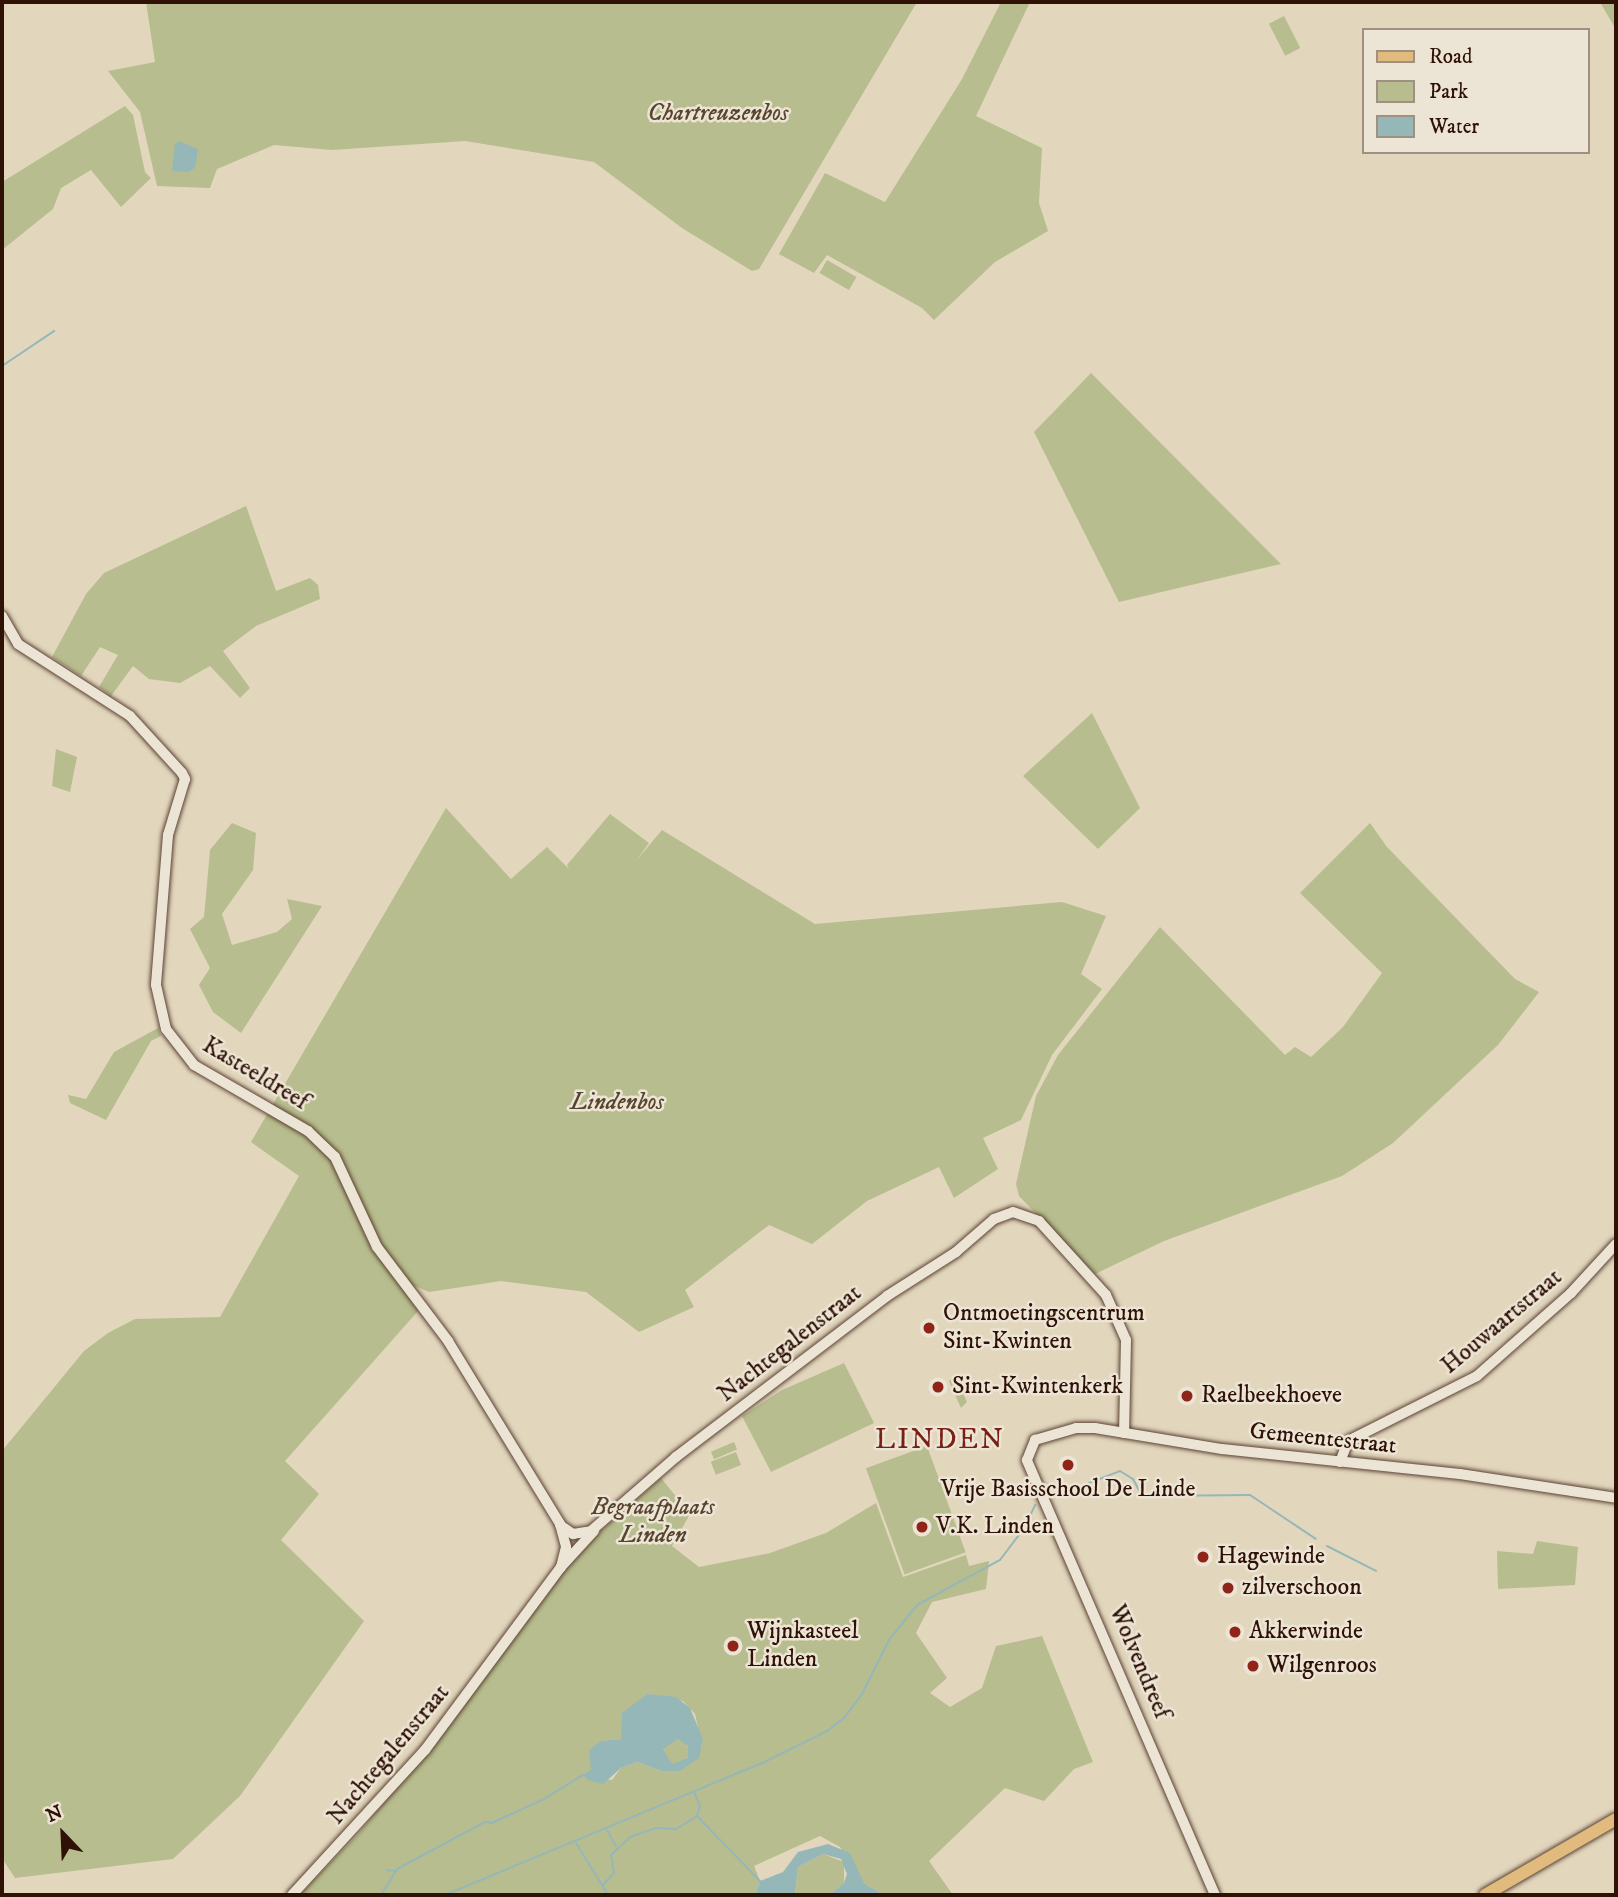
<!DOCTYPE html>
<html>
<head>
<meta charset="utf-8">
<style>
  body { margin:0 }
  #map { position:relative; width:1618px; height:1897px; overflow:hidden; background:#e2d6bd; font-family:"IM FELL DW Pica",serif }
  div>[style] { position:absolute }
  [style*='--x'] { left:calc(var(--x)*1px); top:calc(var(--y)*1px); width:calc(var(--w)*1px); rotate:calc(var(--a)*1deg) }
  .green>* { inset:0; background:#b7bd8e; transform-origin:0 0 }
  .round { border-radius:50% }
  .water>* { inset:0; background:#96b7b8 }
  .stream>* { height:2px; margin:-1px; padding:0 1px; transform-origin:1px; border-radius:1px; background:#96b7b8 }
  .roads { filter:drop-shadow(0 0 2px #5c4234) drop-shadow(0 0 2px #5c4234) }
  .minor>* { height:10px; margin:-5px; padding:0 5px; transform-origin:5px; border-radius:5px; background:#ece4d4 }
  .major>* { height:12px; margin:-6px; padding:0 6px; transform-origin:6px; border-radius:6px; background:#e1bb7e }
  .dots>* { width:19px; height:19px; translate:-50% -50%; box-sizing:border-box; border:4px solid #ece4d4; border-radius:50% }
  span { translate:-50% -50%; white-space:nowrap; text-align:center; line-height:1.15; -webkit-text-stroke:5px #ece4d4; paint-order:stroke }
  .park-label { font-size:24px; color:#58452f; font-style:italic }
  .street-label { font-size:24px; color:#2f1106 }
  .poi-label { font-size:24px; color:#2f1106 }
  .left { translate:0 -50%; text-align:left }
  .quarter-label { font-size:28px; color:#7a1f14; letter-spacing:2px }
  .frame { position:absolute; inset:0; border:4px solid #2f1106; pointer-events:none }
  .legend { position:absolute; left:1362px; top:28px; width:228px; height:126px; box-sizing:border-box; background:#ece4d4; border:2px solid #a09082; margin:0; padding:9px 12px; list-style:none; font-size:21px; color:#2f1106 }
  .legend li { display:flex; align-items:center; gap:14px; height:35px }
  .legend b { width:35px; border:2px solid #a09082 }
  .north { position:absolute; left:28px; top:1799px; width:70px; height:70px; -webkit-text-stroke:5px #ece4d4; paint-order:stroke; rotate:337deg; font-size:19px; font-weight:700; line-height:28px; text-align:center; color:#2f1106 }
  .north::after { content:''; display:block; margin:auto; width:24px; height:32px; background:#2f1106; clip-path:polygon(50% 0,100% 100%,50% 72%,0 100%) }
</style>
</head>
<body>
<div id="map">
  <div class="green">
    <div style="clip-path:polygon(146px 2px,917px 2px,759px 269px,752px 271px,682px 228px,594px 162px,465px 141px,332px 150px,274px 145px,217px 169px,210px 188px,157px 186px,140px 112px,108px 71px,155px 62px)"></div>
    <div style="clip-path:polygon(1001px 2px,1030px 2px,976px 116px,1042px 148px,1039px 203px,1048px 231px,995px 262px,934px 320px,922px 308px,827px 255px,814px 273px,779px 254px,825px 173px,885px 202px,962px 79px)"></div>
    <div style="clip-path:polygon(1600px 2px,1616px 2px,1616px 33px,1615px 28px)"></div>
    <div style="left:1284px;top:16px;width:36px;height:17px;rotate:63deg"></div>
    <div style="clip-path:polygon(125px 106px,133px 115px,145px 172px,151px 178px,121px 207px,91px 170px,61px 188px,53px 209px,2px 250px,2px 182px)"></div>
    <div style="left:827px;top:260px;width:34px;height:15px;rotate:30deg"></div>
    <div style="clip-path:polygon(1091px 373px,1281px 564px,1119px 602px,1034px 432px)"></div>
    <div style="clip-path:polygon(246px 506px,276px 591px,310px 578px,318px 585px,320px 599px,256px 626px,223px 651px,250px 688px,240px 698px,210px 666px,180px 683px,149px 679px,133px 666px,111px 696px,99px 687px,118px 655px,100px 647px,81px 676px,52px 657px,86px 594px,104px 573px)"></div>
    <div style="clip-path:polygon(1092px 713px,1140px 808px,1098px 849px,1023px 776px)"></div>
    <div style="clip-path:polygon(56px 749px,77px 757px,70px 792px,52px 786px)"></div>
    <div style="clip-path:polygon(446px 808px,511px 879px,547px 847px,569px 869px,567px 865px,610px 814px,649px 843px,636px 861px,662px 830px,815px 924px,1062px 902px,1106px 916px,1081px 974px,1102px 989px,1052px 1055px,1021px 1120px,983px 1138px,998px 1169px,954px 1198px,939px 1167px,867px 1201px,812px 1244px,769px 1225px,685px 1290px,694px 1307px,639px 1332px,586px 1292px,501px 1281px,429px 1292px,415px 1286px,419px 1310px,285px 1461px,319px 1494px,281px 1540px,364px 1621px,240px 1796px,173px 1859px,15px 1878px,2px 1858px,2px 1451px,84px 1351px,108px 1333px,135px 1319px,220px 1317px,299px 1176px,251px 1142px)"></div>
    <div style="clip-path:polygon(232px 823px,256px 833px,253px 870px,222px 914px,232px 945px,277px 932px,292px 919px,287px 899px,322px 906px,241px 1033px,213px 1012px,199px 985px,210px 968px,190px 929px,204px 917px,210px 850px)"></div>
    <div style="clip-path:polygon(1370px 823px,1387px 847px,1515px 979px,1539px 992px,1498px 1045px,1393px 1143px,1342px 1176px,1164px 1241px,1095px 1274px,1019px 1196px,1016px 1184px,1036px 1096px,1058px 1055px,1160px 927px,1285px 1055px,1295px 1047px,1311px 1057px,1343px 1027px,1382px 973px,1300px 893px)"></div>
    <div style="clip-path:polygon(158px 1028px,161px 1036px,151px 1041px,106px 1120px,70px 1103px,68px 1095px,86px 1099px,114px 1052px)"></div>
    <div style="clip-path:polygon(844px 1363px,874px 1423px,771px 1472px,742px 1416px,782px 1390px)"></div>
    <div style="clip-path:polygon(955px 1377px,967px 1402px,961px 1408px,949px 1381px)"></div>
    <div style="left:734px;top:1442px;width:8px;height:25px;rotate:67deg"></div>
    <div style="left:927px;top:1446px;width:113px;height:65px;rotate:70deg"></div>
    <div style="left:736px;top:1452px;width:14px;height:27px;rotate:69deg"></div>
    <div style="clip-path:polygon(evenodd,661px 1478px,690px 1514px,672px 1546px,699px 1567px,770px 1553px,826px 1533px,876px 1503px,903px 1577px,966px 1555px,969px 1566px,989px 1561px,986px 1589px,932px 1602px,916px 1633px,947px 1678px,930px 1693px,950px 1707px,982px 1688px,996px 1646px,1042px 1636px,1093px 1762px,1074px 1769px,1044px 1801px,1005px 1788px,929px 1861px,953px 1895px,884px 1895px,864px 1883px,840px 1847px,820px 1836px,754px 1866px,760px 1881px,755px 1895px,300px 1895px,358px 1834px,455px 1717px,580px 1549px,661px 1478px,647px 1694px,683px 1701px,695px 1714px,702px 1745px,680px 1771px,662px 1771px,637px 1762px,621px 1768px,612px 1780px,583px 1775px,591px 1769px,601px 1741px,622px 1739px,628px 1710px,647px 1694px)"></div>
    <div style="clip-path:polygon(1537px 1541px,1578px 1547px,1575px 1585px,1498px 1589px,1497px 1551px,1533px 1554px)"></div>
    <div class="round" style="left:663px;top:1739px;width:26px;height:26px"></div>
    <div style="clip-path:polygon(823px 1854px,844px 1862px,844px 1883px,829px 1895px,795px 1895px,798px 1867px)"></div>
  </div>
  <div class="water">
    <div style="clip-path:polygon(179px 141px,198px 149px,195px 168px,188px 172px,172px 171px,175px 144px)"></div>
    <div style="clip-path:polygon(evenodd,647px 1694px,676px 1697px,690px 1708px,703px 1739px,699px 1758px,680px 1771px,662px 1771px,637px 1762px,621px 1768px,603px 1784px,588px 1780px,583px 1775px,591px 1769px,589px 1750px,601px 1741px,621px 1739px,622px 1713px,647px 1694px,678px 1739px,688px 1746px,688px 1758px,672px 1764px,663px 1749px,678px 1739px)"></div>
    <div style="clip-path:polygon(828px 1844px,850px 1853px,864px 1883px,884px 1895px,829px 1895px,844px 1883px,847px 1874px,841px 1859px,823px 1854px,798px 1867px,795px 1895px,755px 1895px,760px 1881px,783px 1872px,798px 1852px)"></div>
  </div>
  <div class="stream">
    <div style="--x:2;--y:366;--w:63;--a:-33.9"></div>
    <div style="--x:1056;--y:1496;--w:69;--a:-21.3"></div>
    <div style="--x:1120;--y:1471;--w:15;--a:32"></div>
    <div style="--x:1133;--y:1479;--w:19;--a:62"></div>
    <div style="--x:1142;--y:1496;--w:108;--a:-0.5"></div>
    <div style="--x:1250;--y:1495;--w:79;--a:33.7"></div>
    <div style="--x:1327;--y:1546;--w:55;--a:27"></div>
    <div style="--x:694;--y:1792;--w:15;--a:67"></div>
    <div style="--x:700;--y:1806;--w:10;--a:107"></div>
    <div style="--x:697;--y:1816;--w:91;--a:45.9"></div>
    <div style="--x:607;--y:1830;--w:18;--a:61"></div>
    <div style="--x:576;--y:1843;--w:61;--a:58.4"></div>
    <div style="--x:387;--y:1870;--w:8;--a:7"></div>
    <div style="--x:603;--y:1885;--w:16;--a:-47"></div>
    <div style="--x:614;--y:1873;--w:18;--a:-99"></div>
    <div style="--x:611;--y:1855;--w:26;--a:-43"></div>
    <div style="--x:630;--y:1837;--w:28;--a:-19"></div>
    <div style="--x:656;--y:1828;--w:20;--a:3"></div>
    <div style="--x:676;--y:1829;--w:23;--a:-31"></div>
    <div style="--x:381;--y:1895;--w:31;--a:-58"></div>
    <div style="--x:397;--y:1869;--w:100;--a:-28.1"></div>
    <div style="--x:485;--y:1822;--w:7;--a:8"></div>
    <div style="--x:492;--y:1823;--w:57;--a:-24.8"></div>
    <div style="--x:544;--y:1799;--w:46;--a:-31.6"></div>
    <div style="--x:445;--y:1895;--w:341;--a:-22.6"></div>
    <div style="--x:760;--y:1764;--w:75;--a:-26.2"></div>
    <div style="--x:827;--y:1731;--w:21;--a:-37"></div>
    <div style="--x:844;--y:1718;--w:30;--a:-53"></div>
    <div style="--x:862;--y:1694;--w:60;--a:-63.4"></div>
    <div style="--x:889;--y:1640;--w:45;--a:-51.3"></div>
    <div style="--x:917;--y:1605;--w:94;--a:-28.5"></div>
    <div style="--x:1000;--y:1560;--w:38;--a:-53"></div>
    <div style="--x:1023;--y:1530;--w:28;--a:-64"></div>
  </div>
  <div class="roads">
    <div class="minor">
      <div style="--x:2;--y:616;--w:32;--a:60"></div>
      <div style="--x:18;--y:644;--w:133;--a:32.7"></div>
      <div style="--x:130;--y:716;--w:77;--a:47.6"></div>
      <div style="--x:182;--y:773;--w:7;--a:63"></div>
      <div style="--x:185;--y:779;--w:59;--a:106.9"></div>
      <div style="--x:168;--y:835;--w:150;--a:94.6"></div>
      <div style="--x:156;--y:985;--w:45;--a:77.2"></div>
      <div style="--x:166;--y:1029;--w:46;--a:52.1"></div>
      <div style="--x:194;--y:1065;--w:132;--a:30.1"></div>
      <div style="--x:308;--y:1131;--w:37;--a:44"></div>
      <div style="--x:335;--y:1157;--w:99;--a:65"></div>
      <div style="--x:377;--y:1247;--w:118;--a:52.9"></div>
      <div style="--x:448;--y:1341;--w:215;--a:58.5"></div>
      <div style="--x:560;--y:1524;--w:24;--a:75"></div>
      <div style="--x:566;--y:1547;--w:21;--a:104"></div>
      <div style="--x:1340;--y:1462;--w:22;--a:-69"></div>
      <div style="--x:1348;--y:1441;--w:144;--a:-26.7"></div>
      <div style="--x:1477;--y:1376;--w:125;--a:-41.4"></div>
      <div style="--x:1571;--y:1293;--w:67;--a:-47.4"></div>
      <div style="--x:560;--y:1525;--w:16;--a:35"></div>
      <div style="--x:573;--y:1534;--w:18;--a:-9"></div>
      <div style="--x:591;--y:1531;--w:113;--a:-41"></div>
      <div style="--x:676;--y:1457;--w:265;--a:-37.3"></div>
      <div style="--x:887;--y:1296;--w:82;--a:-32.5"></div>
      <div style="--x:956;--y:1252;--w:50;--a:-41"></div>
      <div style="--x:994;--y:1219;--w:20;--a:-20"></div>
      <div style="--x:1013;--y:1212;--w:28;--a:19"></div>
      <div style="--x:1039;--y:1221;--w:100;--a:47.8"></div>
      <div style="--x:1106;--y:1295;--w:49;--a:66"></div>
      <div style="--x:1126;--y:1340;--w:93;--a:91.2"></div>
      <div style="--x:292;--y:1895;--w:197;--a:-47.5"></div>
      <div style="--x:425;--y:1750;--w:228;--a:-53.4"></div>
      <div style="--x:561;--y:1567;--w:49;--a:-47.5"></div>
      <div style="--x:1215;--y:1895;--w:474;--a:-113.4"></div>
      <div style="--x:1027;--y:1460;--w:22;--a:-68"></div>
      <div style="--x:1035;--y:1440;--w:43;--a:-16.3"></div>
      <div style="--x:1076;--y:1428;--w:19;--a:0"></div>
      <div style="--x:1095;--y:1428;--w:129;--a:9.4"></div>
      <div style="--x:1222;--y:1449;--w:239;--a:6"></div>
      <div style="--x:1460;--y:1474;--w:158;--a:8.7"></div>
    </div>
    <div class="major">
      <div style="--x:1485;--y:1895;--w:151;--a:-30.1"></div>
    </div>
  </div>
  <div class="dots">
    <div style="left:929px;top:1328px;background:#8f2418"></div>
    <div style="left:938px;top:1387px;background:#8f2418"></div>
    <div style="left:1187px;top:1396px;background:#8f2418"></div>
    <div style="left:1068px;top:1465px;background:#8f2418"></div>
    <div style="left:922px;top:1527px;background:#8f2418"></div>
    <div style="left:1203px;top:1557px;background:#8f2418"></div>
    <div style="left:1228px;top:1588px;background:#8f2418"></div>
    <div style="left:1235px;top:1632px;background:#8f2418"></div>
    <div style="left:733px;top:1646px;background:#8f2418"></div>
    <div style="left:1253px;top:1666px;background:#8f2418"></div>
  </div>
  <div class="park-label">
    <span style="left:718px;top:114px">Chartreuzenbos</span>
    <span style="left:617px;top:1103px">Lindenbos</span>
    <span style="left:653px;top:1522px">Begraafplaats<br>Linden</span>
  </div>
  <div class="street-label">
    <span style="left:255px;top:1074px;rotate:31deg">Kasteeldreef</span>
    <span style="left:1502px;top:1322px;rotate:-40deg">Houwaartstraat</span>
    <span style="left:790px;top:1344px;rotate:-38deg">Nachtegalenstraat</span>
    <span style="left:1323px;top:1439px;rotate:6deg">Gemeentestraat</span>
    <span style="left:1139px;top:1662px;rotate:67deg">Wolvendreef</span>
    <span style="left:389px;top:1755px;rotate:-50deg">Nachtegalenstraat</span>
  </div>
  <div class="poi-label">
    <span class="left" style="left:943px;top:1328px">Ontmoetingscentrum<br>Sint-Kwinten</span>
    <span class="left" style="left:952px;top:1387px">Sint-Kwintenkerk</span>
    <span class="left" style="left:1201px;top:1396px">Raelbeekhoeve</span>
    <span style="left:1068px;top:1490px">Vrije Basisschool De Linde</span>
    <span class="left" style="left:936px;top:1527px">V.K. Linden</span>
    <span class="left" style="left:1217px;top:1557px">Hagewinde</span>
    <span class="left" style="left:1242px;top:1588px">zilverschoon</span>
    <span class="left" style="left:747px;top:1646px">Wijnkasteel<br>Linden</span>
    <span class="left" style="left:1249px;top:1632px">Akkerwinde</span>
    <span class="left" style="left:1267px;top:1666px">Wilgenroos</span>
  </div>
  <div class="quarter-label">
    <span style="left:940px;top:1440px">LINDEN</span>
  </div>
  <div class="frame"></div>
  <ul class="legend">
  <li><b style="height:9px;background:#e1bb7e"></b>Road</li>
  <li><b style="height:19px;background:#b7bd8e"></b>Park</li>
  <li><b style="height:19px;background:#96b7b8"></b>Water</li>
  </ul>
  <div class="north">N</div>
</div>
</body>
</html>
